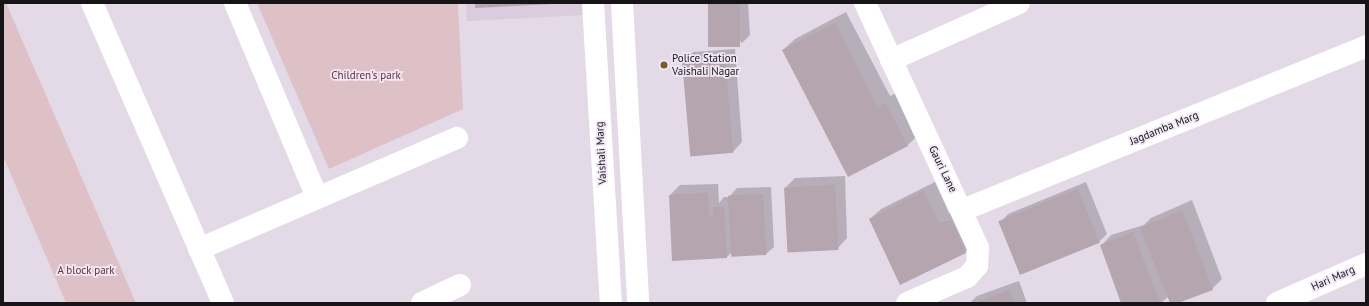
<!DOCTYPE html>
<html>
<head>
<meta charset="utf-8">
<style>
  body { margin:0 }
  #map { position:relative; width:1369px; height:306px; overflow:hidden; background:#e4dae7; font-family:"PT Sans",sans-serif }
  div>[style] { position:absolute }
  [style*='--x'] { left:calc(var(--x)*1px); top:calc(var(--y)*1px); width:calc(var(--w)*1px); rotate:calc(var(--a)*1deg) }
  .built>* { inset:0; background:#dacbde }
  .green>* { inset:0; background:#ddc1c6 }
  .shadow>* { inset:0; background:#0003 }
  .building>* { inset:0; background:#b4a5ae; transform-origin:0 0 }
  .minor>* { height:22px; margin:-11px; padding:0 11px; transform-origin:11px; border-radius:11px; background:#fff }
  .dots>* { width:11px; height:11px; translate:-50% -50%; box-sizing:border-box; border:2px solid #f1e8f5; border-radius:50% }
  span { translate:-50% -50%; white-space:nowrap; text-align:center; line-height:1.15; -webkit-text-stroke:3.5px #f1e8f5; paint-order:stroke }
  .poi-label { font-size:11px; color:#171418 }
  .left { translate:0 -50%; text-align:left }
  .park-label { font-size:11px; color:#672d3d }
  .street-label { font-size:11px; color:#171418 }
  .frame { position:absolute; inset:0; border:4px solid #171418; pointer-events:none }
</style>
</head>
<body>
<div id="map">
  <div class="built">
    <div style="clip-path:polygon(466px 3px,584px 3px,585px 15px,467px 21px)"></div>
  </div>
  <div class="green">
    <div style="clip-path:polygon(3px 3px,6px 3px,136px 303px,66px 303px,3px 156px)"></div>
    <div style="clip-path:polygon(257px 3px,458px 3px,463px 109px,329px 169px)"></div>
  </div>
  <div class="shadow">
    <div style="clip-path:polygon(709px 3px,748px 3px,750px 35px,742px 43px)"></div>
    <div style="clip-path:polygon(846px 12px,890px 96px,897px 93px,919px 134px,907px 146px,783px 50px,795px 39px)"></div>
    <div style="clip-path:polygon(735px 49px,742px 142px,732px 153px,683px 63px,693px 52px)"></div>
    <div style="clip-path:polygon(845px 176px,847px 238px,837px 249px,785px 188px,795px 178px)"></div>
    <div style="clip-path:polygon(935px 182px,949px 213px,961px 211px,976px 242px,965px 252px,870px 219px,881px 209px)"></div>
    <div style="clip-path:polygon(1086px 182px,1107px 234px,1099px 242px,1001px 222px,1008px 214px)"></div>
    <div style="clip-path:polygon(718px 184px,719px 203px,724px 197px,729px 197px,737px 188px,771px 187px,774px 247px,766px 254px,732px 252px,726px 258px,670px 195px,680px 185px)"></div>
    <div style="clip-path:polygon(1192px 200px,1222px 279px,1212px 289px,1176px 303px,1171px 303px,1169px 296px,1161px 303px,1122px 303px,1101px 246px,1111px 235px,1144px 225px,1151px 218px)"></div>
    <div style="clip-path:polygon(1019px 281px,1027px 303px,970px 303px,977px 296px)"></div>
  </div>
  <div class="building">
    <div style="clip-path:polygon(475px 3px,553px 3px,553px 4px,475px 8px)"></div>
    <div style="left:708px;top:3px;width:32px;height:44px"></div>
    <div style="clip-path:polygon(835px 23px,878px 107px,885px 103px,908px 146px,848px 177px,782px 50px)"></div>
    <div style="left:725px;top:59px;width:94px;height:43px;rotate:85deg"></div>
    <div style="left:835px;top:185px;width:65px;height:51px;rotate:87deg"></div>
    <div style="left:1078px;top:189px;width:58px;height:86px;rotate:68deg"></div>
    <div style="clip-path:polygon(924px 191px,939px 223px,951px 220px,966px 253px,900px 285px,869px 219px)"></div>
    <div style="clip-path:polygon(708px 193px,709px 216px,713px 215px,713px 207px,724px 207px,727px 258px,672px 261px,669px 195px)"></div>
    <div style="left:763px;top:194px;width:61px;height:35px;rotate:87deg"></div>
    <div style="clip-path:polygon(1182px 210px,1213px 290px,1178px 303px,1170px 303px,1140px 228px)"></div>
    <div style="clip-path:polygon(1133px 232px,1160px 303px,1121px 303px,1100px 245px)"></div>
    <div style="clip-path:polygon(1009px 290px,1014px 303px,974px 303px)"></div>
  </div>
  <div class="minor">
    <div style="--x:92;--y:3;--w:327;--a:66.4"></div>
    <div style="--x:235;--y:3;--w:211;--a:67.1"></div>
    <div style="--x:593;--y:3;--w:301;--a:86.6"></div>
    <div style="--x:622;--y:3;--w:300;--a:86.9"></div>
    <div style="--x:865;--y:3;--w:270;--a:65.2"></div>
    <div style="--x:978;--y:248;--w:18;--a:93"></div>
    <div style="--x:977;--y:266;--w:15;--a:132"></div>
    <div style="--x:967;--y:277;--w:65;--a:156.6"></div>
    <div style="--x:891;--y:60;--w:140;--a:-24"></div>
    <div style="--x:963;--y:210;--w:435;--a:-22.1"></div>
    <div style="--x:199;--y:249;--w:281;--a:-23.3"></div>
    <div style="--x:422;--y:303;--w:42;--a:-25.3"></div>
    <div style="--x:1277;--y:303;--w:97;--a:-23.7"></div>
  </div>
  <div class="dots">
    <div style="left:664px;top:65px;background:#795a2f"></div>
  </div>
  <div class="poi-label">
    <span class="left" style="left:672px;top:65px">Police Station<br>Vaishali Nagar</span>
  </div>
  <div class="park-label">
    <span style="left:366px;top:75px">Children's park</span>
    <span style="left:86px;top:270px">A block park</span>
  </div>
  <div class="street-label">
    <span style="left:1164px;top:128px;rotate:-22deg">Jagdamba Marg</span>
    <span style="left:601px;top:153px;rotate:-93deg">Vaishali Marg</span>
    <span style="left:943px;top:169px;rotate:64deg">Gauri Lane</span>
    <span style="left:1333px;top:278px;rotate:-24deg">Hari Marg</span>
  </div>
  <div class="frame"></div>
</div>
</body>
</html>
